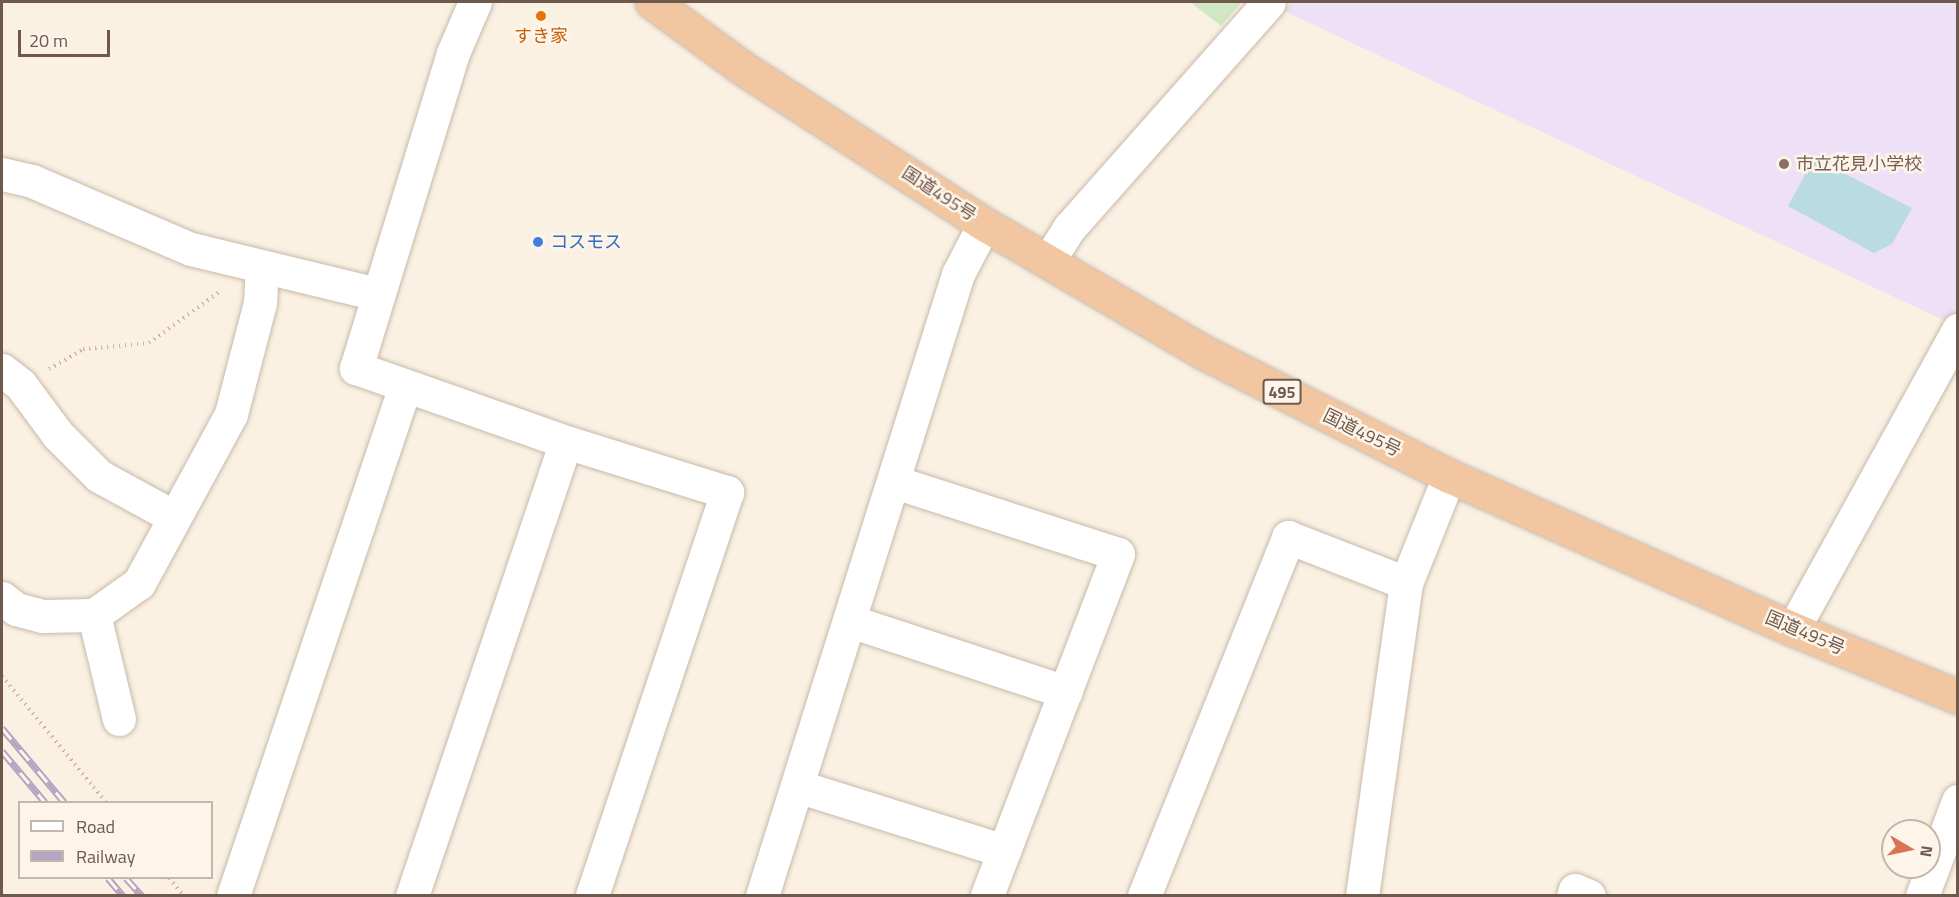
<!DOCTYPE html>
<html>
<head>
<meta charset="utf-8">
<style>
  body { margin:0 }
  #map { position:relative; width:1959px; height:897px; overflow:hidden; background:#faf1e3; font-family:"Titillium Web","Noto Sans JP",sans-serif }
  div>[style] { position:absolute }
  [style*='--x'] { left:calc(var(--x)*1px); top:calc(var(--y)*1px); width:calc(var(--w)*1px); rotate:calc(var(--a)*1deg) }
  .education>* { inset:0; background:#eee0f6 }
  .green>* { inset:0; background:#d1e6c3 }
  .water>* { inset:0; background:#badbe1 }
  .path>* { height:4px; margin-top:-2px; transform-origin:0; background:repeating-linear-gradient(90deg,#d1b4a1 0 1.5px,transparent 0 6px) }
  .roads { filter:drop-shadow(0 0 2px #c9b9ab) drop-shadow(0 0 2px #c9b9ab) }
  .minor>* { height:33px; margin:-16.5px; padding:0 16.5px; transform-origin:16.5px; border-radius:16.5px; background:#fff }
  .trunk>* { height:33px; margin:-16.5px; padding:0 16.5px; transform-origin:16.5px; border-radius:16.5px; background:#f1c6a0 }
  .rail>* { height:7px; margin-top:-3.5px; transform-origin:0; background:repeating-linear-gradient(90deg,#fdf5e9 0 14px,#b4a3c2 0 28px); box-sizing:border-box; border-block:2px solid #b4a3c2 }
  .dots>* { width:16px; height:16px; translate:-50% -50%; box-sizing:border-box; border:3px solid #fdf5e9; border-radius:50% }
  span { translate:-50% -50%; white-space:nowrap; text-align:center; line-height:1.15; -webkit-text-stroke:5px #fdf5e9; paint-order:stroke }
  .shield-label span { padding:2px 4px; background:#fdf5e9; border:2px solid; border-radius:4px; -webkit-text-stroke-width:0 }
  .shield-label { font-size:16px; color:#6f594c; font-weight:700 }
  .food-label { font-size:18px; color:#c56008 }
  .education-label { font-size:18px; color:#785e54 }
  .left { translate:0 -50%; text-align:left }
  .street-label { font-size:18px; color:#6f594c }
  .shop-label { font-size:18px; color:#366cbe }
  .frame { position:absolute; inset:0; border:3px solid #6f594c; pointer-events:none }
  .legend { position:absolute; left:18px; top:801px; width:195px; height:78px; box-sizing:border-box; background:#fdf5e9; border:2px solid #c4b7aa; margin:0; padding:8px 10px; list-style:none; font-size:18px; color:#6f594c }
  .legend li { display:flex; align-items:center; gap:12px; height:30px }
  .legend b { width:30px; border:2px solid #c4b7aa }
  .north { position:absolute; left:1881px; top:819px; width:60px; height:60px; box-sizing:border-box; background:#fdf5e9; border:2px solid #c4b7aa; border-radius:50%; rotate:99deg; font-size:16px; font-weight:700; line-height:24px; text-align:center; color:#6f594c }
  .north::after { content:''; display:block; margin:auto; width:21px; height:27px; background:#d97353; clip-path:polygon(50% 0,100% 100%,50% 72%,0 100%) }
  .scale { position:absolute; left:18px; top:30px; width:92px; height:27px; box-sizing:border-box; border:3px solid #6f594c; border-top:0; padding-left:8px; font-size:18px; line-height:21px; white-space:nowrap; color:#6f594c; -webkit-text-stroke:4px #fdf5e9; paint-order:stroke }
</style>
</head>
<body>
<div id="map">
  <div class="education">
    <div style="clip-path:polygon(1292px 2px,1957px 2px,1957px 318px,1954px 325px,1284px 11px)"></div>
  </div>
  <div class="green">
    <div style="clip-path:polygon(1190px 2px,1242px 2px,1221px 26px)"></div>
  </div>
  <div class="water">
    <div style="clip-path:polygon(1814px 158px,1912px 208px,1892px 244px,1874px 253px,1788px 206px)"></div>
  </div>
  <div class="path">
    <div style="--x:49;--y:369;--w:39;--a:-30"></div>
    <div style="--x:83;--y:349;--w:66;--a:-5.2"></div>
    <div style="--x:149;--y:343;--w:90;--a:-36"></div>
    <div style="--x:2;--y:676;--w:163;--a:50.5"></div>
    <div style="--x:169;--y:878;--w:23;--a:50"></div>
  </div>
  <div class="roads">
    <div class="minor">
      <div style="--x:475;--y:2;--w:56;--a:113.3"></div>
      <div style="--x:453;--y:53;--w:330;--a:107.1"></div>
      <div style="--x:356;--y:368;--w:223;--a:19.4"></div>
      <div style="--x:566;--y:442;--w:169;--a:17.3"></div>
      <div style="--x:727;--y:492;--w:426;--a:108.5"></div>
      <div style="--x:2;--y:174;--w:31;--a:13"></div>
      <div style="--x:32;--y:181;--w:173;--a:23.2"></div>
      <div style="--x:191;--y:249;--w:191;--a:13.6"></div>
      <div style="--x:1049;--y:260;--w:39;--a:-58"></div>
      <div style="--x:1070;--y:227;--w:300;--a:-48.5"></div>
      <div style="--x:2;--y:370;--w:24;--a:38"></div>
      <div style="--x:21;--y:385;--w:62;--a:53.5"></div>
      <div style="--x:58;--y:435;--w:58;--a:45"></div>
      <div style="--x:99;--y:476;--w:85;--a:28.7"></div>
      <div style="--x:895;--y:482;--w:234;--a:17.9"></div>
      <div style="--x:1118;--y:554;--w:366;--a:111"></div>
      <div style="--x:2;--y:598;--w:18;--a:38"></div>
      <div style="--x:16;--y:609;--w:28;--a:15"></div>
      <div style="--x:43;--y:616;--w:51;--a:-1.1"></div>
      <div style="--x:94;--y:615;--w:55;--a:-35.4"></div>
      <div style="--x:139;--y:583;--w:192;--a:-61.4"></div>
      <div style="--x:231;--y:414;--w:115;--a:-75.4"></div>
      <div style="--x:260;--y:303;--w:36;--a:-87"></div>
      <div style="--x:94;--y:615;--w:107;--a:76.5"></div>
      <div style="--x:850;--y:621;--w:227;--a:18.2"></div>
      <div style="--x:1793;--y:629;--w:342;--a:-61.1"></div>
      <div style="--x:797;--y:786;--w:217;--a:17.4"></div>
      <div style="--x:233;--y:896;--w:538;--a:-71.36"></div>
      <div style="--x:412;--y:896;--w:479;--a:-71.3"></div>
      <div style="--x:762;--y:896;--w:652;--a:-72.51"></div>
      <div style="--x:958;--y:274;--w:56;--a:-62.5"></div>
      <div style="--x:1144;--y:896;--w:387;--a:-68.1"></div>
      <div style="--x:1288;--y:537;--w:127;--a:21.3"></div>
      <div style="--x:1406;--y:583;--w:115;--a:-68.1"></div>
      <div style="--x:1362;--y:896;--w:316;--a:-82"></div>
      <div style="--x:1573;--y:896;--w:6;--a:-72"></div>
      <div style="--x:1575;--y:890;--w:15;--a:23"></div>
      <div style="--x:1922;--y:896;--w:102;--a:-69.2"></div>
    </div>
    <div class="trunk">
      <div style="--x:652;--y:2;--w:110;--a:36.1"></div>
      <div style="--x:741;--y:67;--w:289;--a:32.9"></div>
      <div style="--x:984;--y:224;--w:256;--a:30.3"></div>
      <div style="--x:1205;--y:353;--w:273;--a:26.8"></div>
      <div style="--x:1449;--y:476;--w:376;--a:24"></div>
      <div style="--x:1793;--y:629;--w:178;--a:22.4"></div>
    </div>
  </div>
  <div class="rail">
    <div style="--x:2;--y:728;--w:97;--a:50"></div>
    <div style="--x:2;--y:751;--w:67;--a:49.9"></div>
    <div style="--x:108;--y:878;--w:23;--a:50"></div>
    <div style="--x:126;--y:878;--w:24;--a:48"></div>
  </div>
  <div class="dots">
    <div style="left:541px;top:16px;background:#e8710a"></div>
    <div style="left:1784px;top:164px;background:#8d6e63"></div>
    <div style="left:538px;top:242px;background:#3f7fe0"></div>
  </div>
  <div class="shield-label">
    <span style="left:1282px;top:392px">495</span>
  </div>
  <div class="food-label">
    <span style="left:541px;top:36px">すき家</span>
  </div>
  <div class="education-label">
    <span class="left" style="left:1796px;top:164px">市立花見小学校</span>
  </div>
  <div class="street-label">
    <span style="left:939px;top:194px;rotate:33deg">国道495号</span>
    <span style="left:1362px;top:433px;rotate:26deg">国道495号</span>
    <span style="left:1805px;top:633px;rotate:23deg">国道495号</span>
  </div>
  <div class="shop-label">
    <span class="left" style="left:550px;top:242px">コスモス</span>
  </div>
  <div class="frame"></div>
  <ul class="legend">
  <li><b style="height:8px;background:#fff"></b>Road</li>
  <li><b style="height:8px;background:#b4a3c2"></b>Railway</li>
  </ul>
  <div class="north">N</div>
  <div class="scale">20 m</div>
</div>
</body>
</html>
